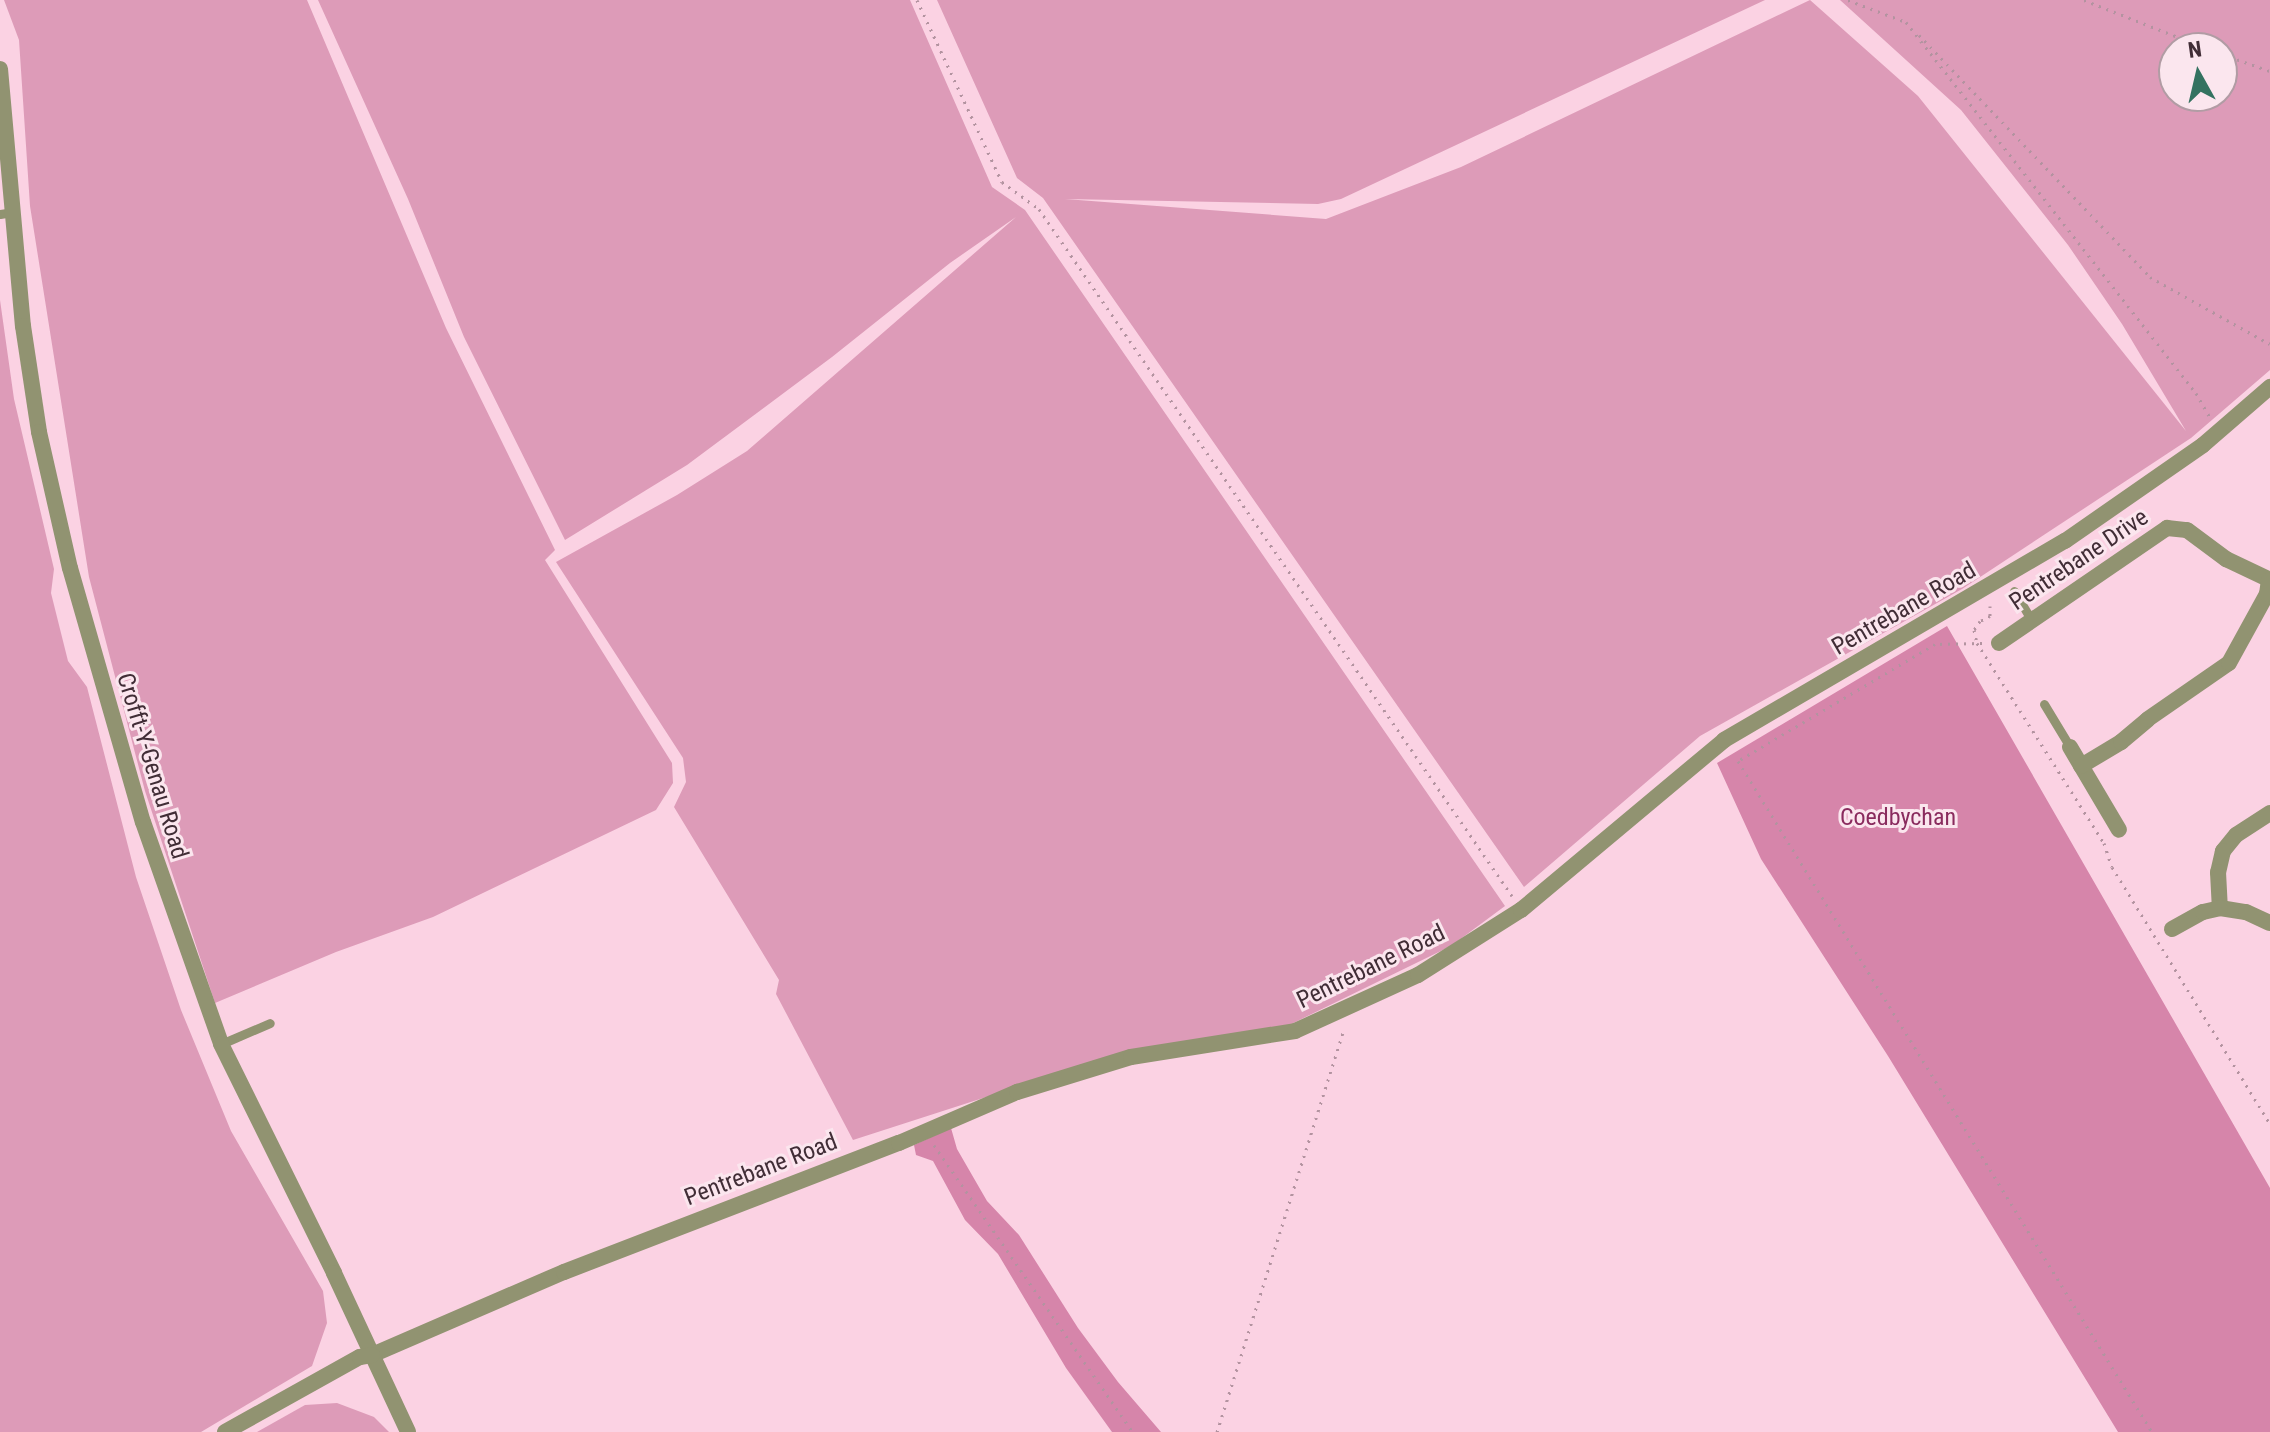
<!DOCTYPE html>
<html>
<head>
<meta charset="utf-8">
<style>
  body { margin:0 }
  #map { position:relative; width:2270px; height:1432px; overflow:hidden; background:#fbd2e3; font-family:"Roboto Condensed",sans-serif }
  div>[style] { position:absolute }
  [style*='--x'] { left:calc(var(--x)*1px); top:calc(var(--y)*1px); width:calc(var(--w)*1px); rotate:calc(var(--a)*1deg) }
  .green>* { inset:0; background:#dd9bb8 }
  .forest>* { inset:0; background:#d685aa }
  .path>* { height:3px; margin-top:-1.5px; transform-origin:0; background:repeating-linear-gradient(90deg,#b393a0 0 2px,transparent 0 8px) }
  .service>* { height:9px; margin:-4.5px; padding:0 4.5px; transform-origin:4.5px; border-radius:4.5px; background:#919371 }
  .minor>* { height:16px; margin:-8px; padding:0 8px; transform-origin:8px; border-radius:8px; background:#919371 }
  .tertiary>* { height:16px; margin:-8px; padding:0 8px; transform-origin:8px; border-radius:8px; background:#919371 }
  span { translate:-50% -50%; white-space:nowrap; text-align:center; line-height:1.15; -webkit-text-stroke:6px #fbe6ee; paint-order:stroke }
  .street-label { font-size:24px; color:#412d36 }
  .park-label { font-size:24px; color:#8a2b5e }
  .north { position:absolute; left:2158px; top:32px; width:80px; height:80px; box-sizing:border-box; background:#fbe6ee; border:2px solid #b19ca4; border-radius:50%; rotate:352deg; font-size:22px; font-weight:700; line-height:32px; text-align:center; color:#412d36 }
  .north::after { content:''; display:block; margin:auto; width:28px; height:36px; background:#347260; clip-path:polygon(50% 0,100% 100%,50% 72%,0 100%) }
</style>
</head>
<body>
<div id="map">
  <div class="green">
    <div style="clip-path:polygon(4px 0,307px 0,446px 328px,555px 550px,545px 560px,672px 763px,673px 783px,656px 810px,433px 917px,336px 952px,215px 1003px,145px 791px,89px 577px,30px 206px,19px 40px)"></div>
    <div style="clip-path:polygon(318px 0,910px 0,992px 187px,1025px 210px,1505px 906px,1451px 946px,1281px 1029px,1123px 1053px,853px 1140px,776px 994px,779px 980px,674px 807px,686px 782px,683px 758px,556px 562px,677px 495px,747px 451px,1016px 217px,950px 263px,832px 357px,687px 465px,565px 540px,464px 337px,408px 199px)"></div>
    <div style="clip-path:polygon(evenodd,937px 0,1765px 0,1341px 199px,1318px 204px,1065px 199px,1326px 219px,1461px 167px,1810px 0,1918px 96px,2186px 431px,2122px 324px,2068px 245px,1961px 110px,1840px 0,2270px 0,2270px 370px,2191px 438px,1962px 589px,1700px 736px,1524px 887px,1043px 198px,1017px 178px,937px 0,2174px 48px,2222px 48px,2222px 96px,2174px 96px,2174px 48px)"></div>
    <div style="clip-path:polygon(0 300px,14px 399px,54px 569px,51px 593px,68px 661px,87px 687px,136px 877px,181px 1010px,231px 1131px,323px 1291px,327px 1323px,312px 1366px,201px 1432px,0 1432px)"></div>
    <div style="clip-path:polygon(337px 1403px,374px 1417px,389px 1432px,257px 1432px,305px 1405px)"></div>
  </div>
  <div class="forest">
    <div style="clip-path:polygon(1947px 626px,2270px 1188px,2270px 1432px,2118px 1432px,1888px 1056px,1761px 859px,1717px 763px)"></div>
    <div style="clip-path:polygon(951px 1128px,957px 1149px,987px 1201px,1019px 1235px,1078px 1328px,1118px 1382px,1161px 1432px,1112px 1432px,1066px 1368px,998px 1254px,965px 1220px,933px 1161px,916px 1155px,914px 1145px)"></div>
  </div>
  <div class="path">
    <div style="--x:917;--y:0;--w:201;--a:65"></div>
    <div style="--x:1002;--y:182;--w:46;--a:36.1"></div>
    <div style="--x:1039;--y:209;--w:834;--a:55.45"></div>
    <div style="--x:1848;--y:0;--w:62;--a:20.8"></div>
    <div style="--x:1906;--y:22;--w:471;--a:52"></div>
    <div style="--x:2196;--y:393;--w:28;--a:60"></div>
    <div style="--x:2084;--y:0;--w:131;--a:21.5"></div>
    <div style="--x:1919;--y:35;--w:335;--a:46.3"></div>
    <div style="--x:2150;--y:277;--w:137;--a:29.2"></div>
    <div style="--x:2222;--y:54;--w:51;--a:19.5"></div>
    <div style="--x:1990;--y:606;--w:10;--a:90"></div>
    <div style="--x:1990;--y:616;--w:11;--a:153"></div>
    <div style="--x:1980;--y:621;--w:11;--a:124"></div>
    <div style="--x:1974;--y:630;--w:13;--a:77"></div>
    <div style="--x:1977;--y:643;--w:237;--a:57.6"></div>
    <div style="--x:2104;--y:843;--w:25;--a:72"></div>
    <div style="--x:2112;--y:867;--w:302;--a:58.4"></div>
    <div style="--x:1982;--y:643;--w:47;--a:178.8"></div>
    <div style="--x:1935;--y:644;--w:229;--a:149.3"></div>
    <div style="--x:1738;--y:761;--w:788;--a:58.33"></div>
    <div style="--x:934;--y:1145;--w:349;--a:55.3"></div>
    <div style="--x:1217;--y:1432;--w:423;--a:-72.5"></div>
  </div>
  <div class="service">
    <div style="--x:0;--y:214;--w:12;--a:-9"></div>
    <div style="--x:2014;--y:591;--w:35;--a:59"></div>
    <div style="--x:2044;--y:704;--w:50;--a:58.8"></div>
    <div style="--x:221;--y:1044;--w:53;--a:-23.2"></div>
  </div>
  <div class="minor">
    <div style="--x:1999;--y:643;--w:204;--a:-34.4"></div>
    <div style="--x:2167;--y:528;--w:20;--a:6"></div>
    <div style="--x:2187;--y:530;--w:49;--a:36.6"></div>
    <div style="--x:2226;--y:559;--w:49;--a:25.5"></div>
    <div style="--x:2070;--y:747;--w:96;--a:59.4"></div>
    <div style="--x:2081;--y:766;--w:47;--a:-31"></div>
    <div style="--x:2121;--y:742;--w:35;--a:-40"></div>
    <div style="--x:2148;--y:719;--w:98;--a:-34.7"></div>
    <div style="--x:2229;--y:663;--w:79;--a:-61.2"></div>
    <div style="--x:2267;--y:594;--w:14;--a:-82"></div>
    <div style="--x:2270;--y:813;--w:40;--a:147.1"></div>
    <div style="--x:2236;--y:835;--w:21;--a:129"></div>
    <div style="--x:2223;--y:851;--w:22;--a:103"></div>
    <div style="--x:2218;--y:872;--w:36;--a:87"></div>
    <div style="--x:2220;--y:908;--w:26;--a:9"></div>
    <div style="--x:2246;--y:912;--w:26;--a:25"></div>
    <div style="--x:2172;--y:929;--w:35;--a:-29"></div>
    <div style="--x:2203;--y:912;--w:17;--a:-13"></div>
    <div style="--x:372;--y:1355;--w:209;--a:-23.4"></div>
    <div style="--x:564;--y:1272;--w:359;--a:-21.1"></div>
    <div style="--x:899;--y:1143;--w:129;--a:-23.4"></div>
    <div style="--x:1017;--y:1092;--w:119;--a:-17.1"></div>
    <div style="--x:1131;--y:1057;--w:166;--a:-9"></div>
    <div style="--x:1295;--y:1031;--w:135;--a:-24.5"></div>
    <div style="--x:1418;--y:975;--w:122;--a:-32.3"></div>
    <div style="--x:1521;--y:910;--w:265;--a:-39.9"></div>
    <div style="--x:1724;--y:740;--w:395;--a:-30.3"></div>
    <div style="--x:2065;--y:541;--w:168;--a:-34.8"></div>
    <div style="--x:2203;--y:445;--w:89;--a:-40.9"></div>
  </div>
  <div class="tertiary">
    <div style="--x:0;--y:69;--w:258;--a:84.9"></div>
    <div style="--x:23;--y:326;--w:107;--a:81.4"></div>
    <div style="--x:39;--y:432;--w:139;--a:77.2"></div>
    <div style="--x:70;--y:568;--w:264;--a:74"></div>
    <div style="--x:143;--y:822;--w:235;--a:70.6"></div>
    <div style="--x:221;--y:1044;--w:255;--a:63.7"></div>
    <div style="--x:334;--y:1273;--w:175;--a:65"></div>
    <div style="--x:225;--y:1432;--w:154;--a:-29.1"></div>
    <div style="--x:360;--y:1357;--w:12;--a:-9"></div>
  </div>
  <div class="street-label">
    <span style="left:2079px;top:560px;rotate:-34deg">Pentrebane Drive</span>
    <span style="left:1904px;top:609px;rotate:-30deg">Pentrebane Road</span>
    <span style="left:152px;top:766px;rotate:73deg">Crofft-Y-Genau Road</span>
    <span style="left:1371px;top:967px;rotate:-26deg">Pentrebane Road</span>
    <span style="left:761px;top:1170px;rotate:-21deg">Pentrebane Road</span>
  </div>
  <div class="park-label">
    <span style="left:1898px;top:818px">Coedbychan</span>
  </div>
  <div class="north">N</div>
</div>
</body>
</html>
